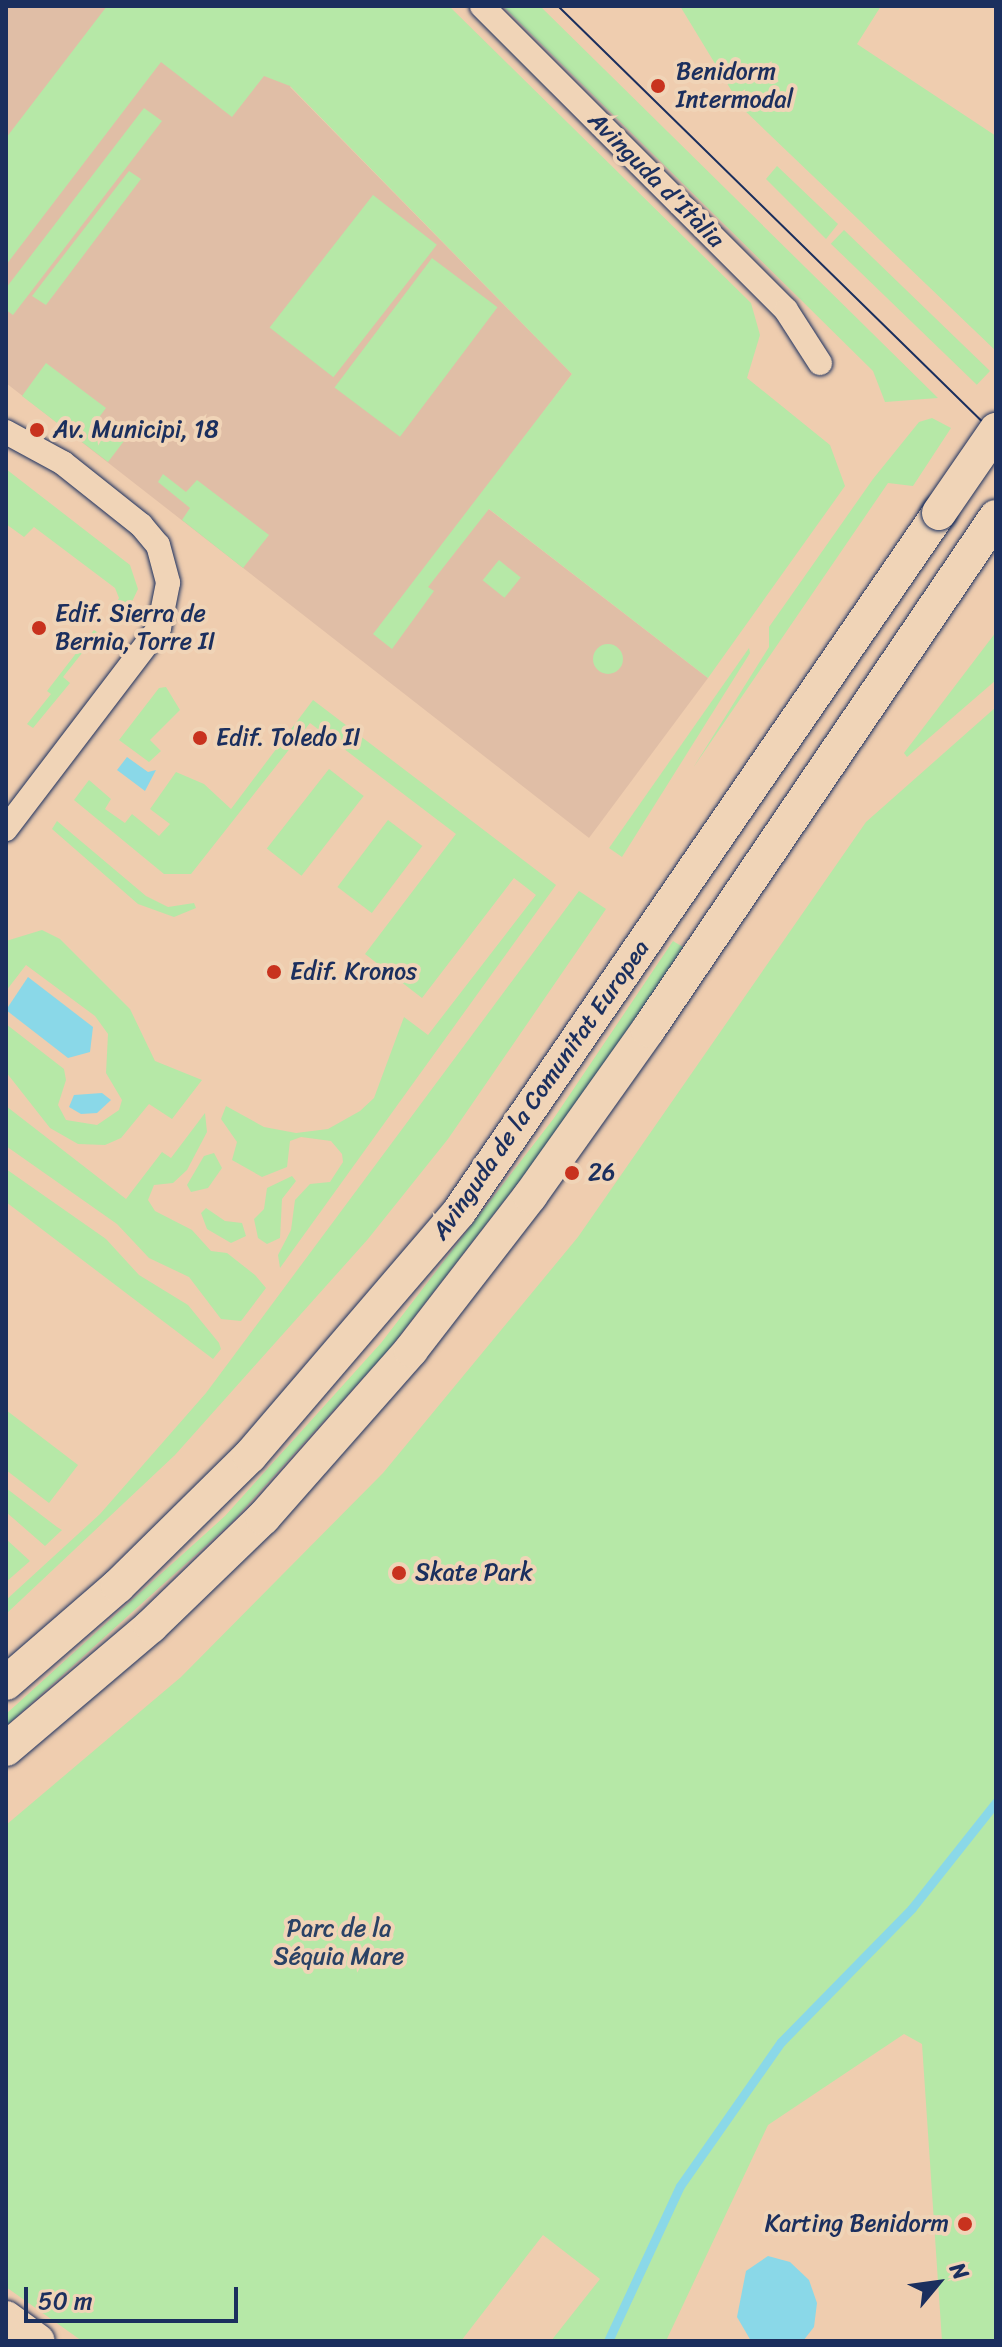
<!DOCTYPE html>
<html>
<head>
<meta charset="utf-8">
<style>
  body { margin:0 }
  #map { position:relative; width:1002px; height:2347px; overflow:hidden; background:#efcdaf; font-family:Sriracha,sans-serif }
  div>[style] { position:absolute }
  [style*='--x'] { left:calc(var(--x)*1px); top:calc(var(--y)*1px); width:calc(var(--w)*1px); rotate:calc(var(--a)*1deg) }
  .built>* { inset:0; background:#e0bea6 }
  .green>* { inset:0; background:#b6e8a7; transform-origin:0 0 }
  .round { border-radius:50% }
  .water>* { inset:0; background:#8ad8e8 }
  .stream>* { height:9px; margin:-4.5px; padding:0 4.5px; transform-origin:4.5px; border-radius:4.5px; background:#8ad8e8 }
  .roads { filter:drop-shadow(0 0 2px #1b2f5e) drop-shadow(0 0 2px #1b2f5e) }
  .street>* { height:24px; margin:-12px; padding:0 12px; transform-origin:12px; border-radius:12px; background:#f0d4b7 }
  .secondary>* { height:34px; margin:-17px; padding:0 17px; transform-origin:17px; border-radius:17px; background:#f0d4b7 }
  .tram>* { height:2px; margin:-1px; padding:0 1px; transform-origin:1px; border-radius:1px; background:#1b2f5e }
  .bridges { filter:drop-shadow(0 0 2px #1b2f5e) drop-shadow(0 0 2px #1b2f5e) }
  .secondary-bridge>* { height:34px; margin:-17px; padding:0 17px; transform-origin:17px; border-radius:17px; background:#f0d4b7 }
  .dots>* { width:22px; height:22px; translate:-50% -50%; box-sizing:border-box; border:4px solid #f0d4b7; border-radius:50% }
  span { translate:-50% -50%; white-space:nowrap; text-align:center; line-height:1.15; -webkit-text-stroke:8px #f0d4b7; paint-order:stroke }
  .poi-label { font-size:24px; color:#1b2f5e }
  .left { translate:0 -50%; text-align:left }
  .right { translate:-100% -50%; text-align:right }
  .street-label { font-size:24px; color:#1b2f5e }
  .park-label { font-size:24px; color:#2a4265 }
  .frame { position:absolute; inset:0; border:8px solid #1b2f5e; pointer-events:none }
  .north { position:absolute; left:898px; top:2243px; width:80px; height:80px; -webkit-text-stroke:6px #f0d4b7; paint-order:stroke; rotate:61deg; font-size:22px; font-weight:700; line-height:32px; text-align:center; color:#1b2f5e }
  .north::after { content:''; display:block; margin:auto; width:28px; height:36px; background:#1b2f5e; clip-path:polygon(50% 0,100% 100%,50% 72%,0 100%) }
  .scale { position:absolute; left:24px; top:2287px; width:214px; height:36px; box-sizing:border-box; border:4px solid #1b2f5e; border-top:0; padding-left:10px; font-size:24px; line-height:28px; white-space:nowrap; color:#1b2f5e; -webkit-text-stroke:6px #f0d4b7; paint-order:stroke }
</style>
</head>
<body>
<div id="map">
  <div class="built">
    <div style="clip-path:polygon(6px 6px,369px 6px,290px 87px,572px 374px,477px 500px,708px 678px,589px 838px,6px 383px)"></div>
  </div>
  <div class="green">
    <div style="clip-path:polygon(107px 6px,449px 6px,751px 303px,760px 335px,747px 378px,830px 445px,845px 486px,708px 678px,489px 509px,428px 587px,434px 591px,392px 649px,373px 634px,572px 374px,290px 86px,264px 76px,232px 117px,161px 62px,6px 265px,6px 138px)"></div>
    <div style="clip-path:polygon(503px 6px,540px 6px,938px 398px,885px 402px,873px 371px)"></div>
    <div style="clip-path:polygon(680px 6px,881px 6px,857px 44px,996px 136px,996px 351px,742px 108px)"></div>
    <div style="clip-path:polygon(144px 108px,162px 121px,13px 315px,6px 310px,6px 288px)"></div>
    <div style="clip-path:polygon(777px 166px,838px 224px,826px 239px,766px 179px)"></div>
    <div style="clip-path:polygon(129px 171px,141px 179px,46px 305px,32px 296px)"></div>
    <div style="left:373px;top:195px;width:81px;height:168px;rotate:38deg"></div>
    <div style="left:844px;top:230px;width:203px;height:19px;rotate:44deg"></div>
    <div style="left:432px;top:258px;width:82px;height:162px;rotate:37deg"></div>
    <div style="clip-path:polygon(46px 363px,106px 408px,97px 420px,124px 441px,108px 462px,22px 396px)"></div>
    <div style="clip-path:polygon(932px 418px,951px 428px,913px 486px,888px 483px,693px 768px,769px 647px,769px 627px,873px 479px,919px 422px)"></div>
    <div style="clip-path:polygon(6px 469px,130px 565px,138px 589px,121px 625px,109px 616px,119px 598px,115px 588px,34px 527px,24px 537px,6px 524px)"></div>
    <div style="clip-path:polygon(163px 474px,186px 492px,197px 480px,269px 535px,243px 568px,182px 520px,190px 508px,158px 482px)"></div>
    <div style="left:499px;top:560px;width:28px;height:26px;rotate:39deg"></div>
    <div style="clip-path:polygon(94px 630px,98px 633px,63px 677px,70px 683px,33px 728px,27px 724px,51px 694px,47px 691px)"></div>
    <div style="clip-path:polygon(996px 632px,996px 680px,907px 757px,904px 753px)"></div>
    <div class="round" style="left:593px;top:644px;width:30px;height:30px"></div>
    <div style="clip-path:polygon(749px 648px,750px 653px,622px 857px,609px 848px)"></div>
    <div style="clip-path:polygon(166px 687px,180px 710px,150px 740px,161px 751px,149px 762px,119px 740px,159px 688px)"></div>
    <div style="clip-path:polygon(313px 700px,556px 885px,280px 1268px,278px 1255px,291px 1230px,295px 1200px,310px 1184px,330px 1182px,343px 1162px,342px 1154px,331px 1141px,301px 1137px,290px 1141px,287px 1167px,262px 1177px,232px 1160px,237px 1142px,221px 1119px,226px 1106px,264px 1127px,296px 1133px,328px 1129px,360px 1111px,374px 1098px,404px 1017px,428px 1035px,536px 895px,514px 878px,422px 998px,365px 954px,456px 834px,310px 723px,191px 874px,164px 874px,74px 800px,89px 780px,111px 799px,105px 809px,125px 823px,132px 814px,159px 836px,170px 824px,150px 809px,176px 772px,204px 784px,231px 809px)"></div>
    <div style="clip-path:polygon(996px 707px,996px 2341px,942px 2341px,922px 2044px,904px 2034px,768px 2125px,666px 2341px,551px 2341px,600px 2279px,543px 2235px,461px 2341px,82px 2341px,6px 2287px,6px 1825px,181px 1677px,383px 1473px,578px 1237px,866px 822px)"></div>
    <div style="left:329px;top:769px;width:44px;height:101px;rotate:38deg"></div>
    <div style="left:388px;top:820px;width:43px;height:84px;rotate:37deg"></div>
    <div style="clip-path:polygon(57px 821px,146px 896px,168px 907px,194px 903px,196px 908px,174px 917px,138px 904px,52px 829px)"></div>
    <div style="clip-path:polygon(579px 891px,606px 909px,448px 1139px,368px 1239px,175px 1455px,6px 1614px,6px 1600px,100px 1514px,206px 1393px)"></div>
    <div style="clip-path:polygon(42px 930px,60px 939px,130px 1009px,155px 1061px,202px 1080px,172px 1119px,149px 1104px,121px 1138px,105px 1145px,78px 1144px,50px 1128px,6px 1072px,6px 1024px,64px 1069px,66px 1080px,58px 1105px,66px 1120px,97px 1125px,119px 1110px,122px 1100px,106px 1073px,108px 1034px,95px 1016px,26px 965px,6px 991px,6px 941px)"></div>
    <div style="clip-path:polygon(673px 941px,683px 947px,565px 1122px,389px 1349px,232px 1522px,6px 1726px,6px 1714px,225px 1516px,381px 1343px,554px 1118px)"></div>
    <div style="clip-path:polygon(6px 1106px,126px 1199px,162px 1152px,171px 1158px,205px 1113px,207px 1132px,187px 1170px,173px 1183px,154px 1185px,148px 1200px,155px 1211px,192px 1230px,211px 1251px,227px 1253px,255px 1275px,266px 1288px,241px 1321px,221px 1319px,189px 1277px,149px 1258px,117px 1224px,6px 1146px)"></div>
    <div style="clip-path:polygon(214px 1153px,222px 1168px,208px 1188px,191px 1192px,187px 1185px,204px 1156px)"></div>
    <div style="clip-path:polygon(6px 1169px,106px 1239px,139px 1275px,188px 1305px,219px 1343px,221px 1349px,213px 1359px,6px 1202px)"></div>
    <div style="clip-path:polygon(292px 1176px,296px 1181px,282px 1199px,280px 1238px,267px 1244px,258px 1238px,254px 1219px,264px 1209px,267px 1188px)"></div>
    <div style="clip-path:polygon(206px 1208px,225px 1221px,242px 1223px,246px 1236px,231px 1243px,207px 1229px,201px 1213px)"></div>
    <div style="clip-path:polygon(6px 1410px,78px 1465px,49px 1503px,6px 1470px)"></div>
    <div style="clip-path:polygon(6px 1488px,57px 1527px,62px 1530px,45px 1546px,6px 1512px)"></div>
    <div style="clip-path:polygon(6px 1539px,30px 1561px,6px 1582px)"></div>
  </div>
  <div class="water">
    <div style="clip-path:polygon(127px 757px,148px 772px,156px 770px,145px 791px,117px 770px)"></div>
    <div style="clip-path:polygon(28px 977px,93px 1027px,90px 1052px,68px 1058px,6px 1010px)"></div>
    <div style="clip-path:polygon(102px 1093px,111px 1100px,97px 1113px,81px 1114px,69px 1107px,74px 1095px)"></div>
    <div style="clip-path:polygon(768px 2256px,790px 2262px,809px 2280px,817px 2303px,814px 2327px,803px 2341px,751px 2341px,737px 2317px,746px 2271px)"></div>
  </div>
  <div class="stream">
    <div style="--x:608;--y:2341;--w:171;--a:-65.1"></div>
    <div style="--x:680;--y:2186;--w:176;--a:-55"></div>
    <div style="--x:781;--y:2042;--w:187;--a:-45.6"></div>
    <div style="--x:912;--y:1908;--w:135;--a:-51.6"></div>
  </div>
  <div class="roads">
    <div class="street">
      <div style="--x:482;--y:6;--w:430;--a:45"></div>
      <div style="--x:786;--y:310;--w:63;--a:57.3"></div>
      <div style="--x:6;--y:432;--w:65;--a:28.5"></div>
      <div style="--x:63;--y:463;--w:100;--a:38.5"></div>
      <div style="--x:141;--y:525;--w:26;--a:50"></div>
      <div style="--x:158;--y:545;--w:39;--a:75"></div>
      <div style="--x:168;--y:583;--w:46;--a:101.3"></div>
      <div style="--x:159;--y:628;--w:253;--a:127.3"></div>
    </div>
    <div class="secondary">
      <div style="--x:6;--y:1683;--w:148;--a:-40.9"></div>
      <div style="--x:118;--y:1586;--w:185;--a:-44.6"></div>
      <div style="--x:250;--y:1456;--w:321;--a:-49.4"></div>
      <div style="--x:459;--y:1212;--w:848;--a:-55.52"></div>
      <div style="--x:6;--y:1749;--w:190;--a:-40.3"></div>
      <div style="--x:151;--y:1626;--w:156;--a:-44"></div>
      <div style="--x:263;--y:1518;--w:224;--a:-48.6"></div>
      <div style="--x:411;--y:1350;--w:195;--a:-52.3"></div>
      <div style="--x:530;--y:1196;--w:204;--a:-54.6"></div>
      <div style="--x:648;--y:1030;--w:620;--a:-55.85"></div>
      <div style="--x:6;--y:2318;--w:39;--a:36"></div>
    </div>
  </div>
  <div class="tram">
    <div style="--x:558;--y:6;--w:613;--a:44.41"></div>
  </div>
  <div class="bridges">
    <div class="secondary-bridge">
      <div style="--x:939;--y:513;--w:101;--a:-55.5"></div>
    </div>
  </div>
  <div class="dots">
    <div style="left:658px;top:86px;background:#c8321e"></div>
    <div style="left:37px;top:430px;background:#c8321e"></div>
    <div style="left:39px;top:628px;background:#c8321e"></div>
    <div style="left:200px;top:738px;background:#c8321e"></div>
    <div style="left:274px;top:972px;background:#c8321e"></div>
    <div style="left:572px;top:1173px;background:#c8321e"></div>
    <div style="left:399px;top:1573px;background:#c8321e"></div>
    <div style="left:965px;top:2224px;background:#c8321e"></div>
  </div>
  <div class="poi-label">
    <span class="left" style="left:676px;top:86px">Benidorm<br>Intermodal</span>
    <span class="left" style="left:53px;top:430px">Av. Municipi, 18</span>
    <span class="left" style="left:55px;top:628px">Edif. Sierra de<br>Bernia, Torre II</span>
    <span class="left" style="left:216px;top:738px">Edif. Toledo II</span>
    <span class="left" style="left:290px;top:972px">Edif. Kronos</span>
    <span class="left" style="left:588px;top:1173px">26</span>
    <span class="left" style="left:415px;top:1573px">Skate Park</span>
    <span class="right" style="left:949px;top:2224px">Karting Benidorm</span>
  </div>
  <div class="street-label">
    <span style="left:656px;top:180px;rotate:45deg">Avinguda d'Itàlia</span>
    <span style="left:541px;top:1090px;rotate:-55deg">Avinguda de la Comunitat Europea</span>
  </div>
  <div class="park-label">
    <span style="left:339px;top:1943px">Parc de la<br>Séquia Mare</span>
  </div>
  <div class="frame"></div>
  <div class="north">N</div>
  <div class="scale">50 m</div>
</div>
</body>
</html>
